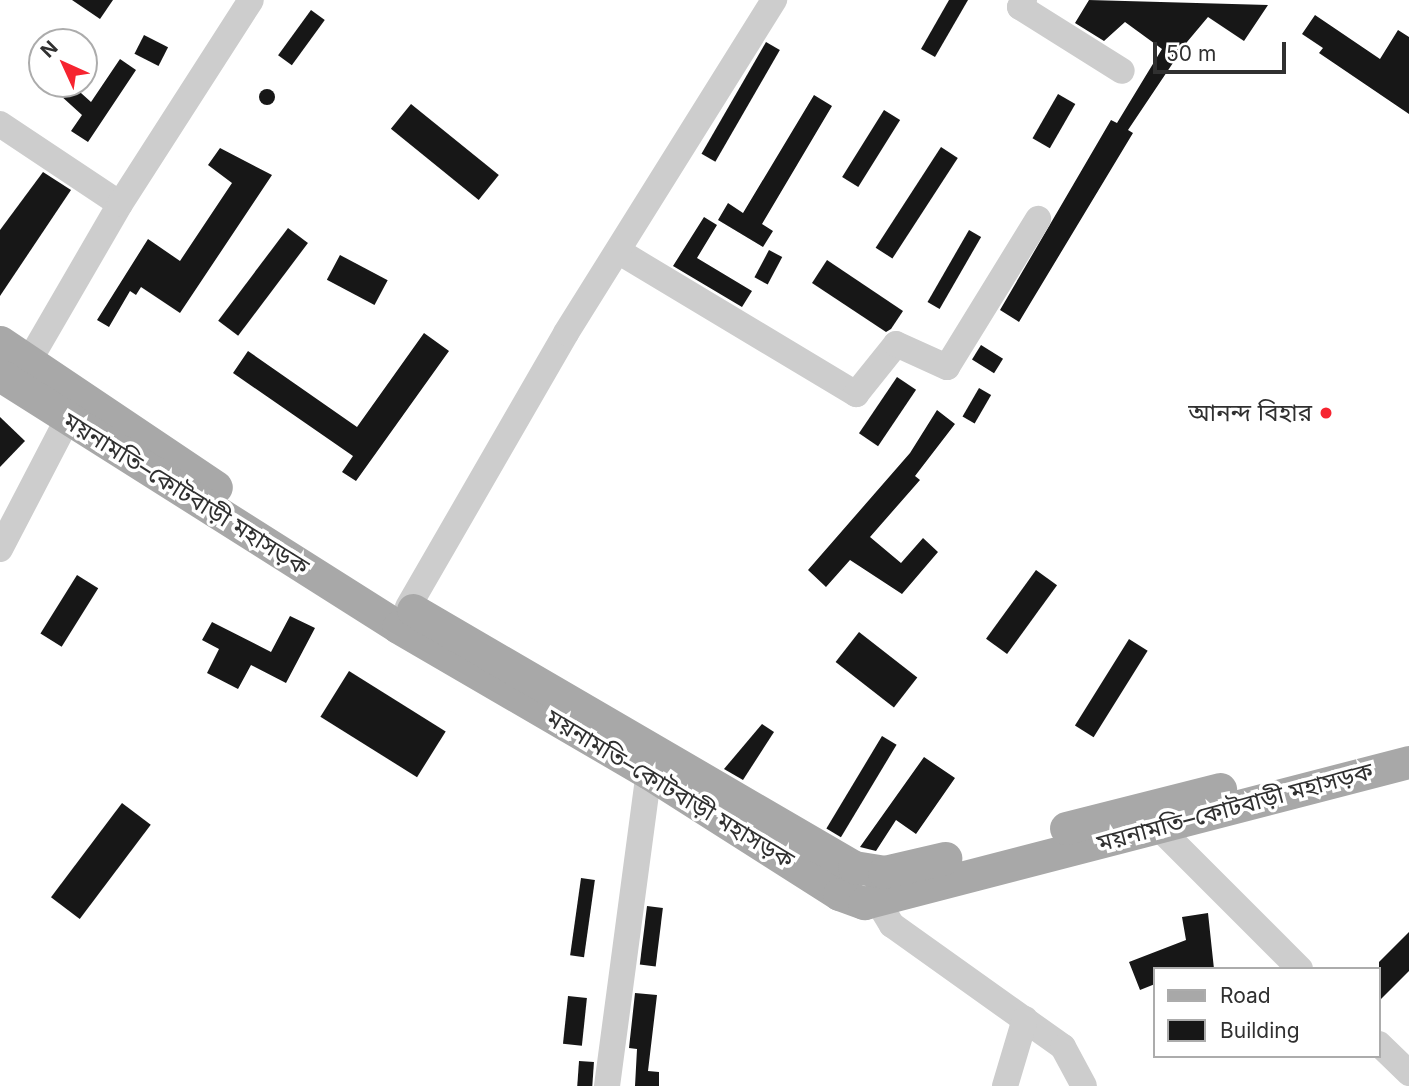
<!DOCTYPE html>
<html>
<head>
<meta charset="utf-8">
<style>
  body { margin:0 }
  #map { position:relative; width:1409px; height:1086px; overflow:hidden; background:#fff; font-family:Inter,"Noto Sans Bengali",sans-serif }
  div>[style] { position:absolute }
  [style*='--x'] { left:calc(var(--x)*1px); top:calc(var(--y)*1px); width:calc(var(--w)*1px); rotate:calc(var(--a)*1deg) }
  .building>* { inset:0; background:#171717; transform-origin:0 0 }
  .round { border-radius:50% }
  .minor>* { height:26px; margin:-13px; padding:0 13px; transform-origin:13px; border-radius:13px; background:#cdcdcd }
  .major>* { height:33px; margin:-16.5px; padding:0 16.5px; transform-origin:16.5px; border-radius:16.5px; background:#a8a8a8 }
  .dots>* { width:19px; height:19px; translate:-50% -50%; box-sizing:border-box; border:4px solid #fff; border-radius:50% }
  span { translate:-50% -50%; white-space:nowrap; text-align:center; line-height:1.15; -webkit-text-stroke:7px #fff; paint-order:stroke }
  .poi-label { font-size:24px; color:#303030 }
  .right { translate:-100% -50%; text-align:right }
  .street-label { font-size:24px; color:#303030 }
  .legend { position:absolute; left:1153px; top:967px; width:228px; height:91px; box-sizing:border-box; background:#fff; border:2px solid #acacac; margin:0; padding:9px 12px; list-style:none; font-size:21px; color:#303030 }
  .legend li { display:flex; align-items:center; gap:14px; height:35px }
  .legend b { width:35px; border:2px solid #acacac }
  .north { position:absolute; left:28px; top:28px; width:70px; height:70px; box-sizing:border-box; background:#fff; border:2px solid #acacac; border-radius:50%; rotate:315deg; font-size:19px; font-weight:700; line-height:28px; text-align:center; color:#303030 }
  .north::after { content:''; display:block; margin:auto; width:24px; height:32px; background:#f62430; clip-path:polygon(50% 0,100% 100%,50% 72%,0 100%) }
  .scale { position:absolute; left:1153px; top:42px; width:133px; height:32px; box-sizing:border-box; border:4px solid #303030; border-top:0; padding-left:9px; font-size:21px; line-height:24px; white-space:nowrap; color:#303030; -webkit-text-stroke:5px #fff; paint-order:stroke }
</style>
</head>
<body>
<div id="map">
  <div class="building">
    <div style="clip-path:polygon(72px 0,113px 0,100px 19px)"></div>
    <div style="clip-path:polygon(949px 0,968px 0,935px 57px,921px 49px)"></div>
    <div style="clip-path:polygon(1089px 0,1268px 5px,1244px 41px,1208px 17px,1187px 42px,1128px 130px,1133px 133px,1019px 322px,1000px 310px,1111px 120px,1117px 123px,1162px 49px,1125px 22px,1104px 41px,1075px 23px)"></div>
    <div style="left:311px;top:10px;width:17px;height:56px;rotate:36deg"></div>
    <div style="clip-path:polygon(1315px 15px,1380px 59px,1398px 30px,1409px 37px,1409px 114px,1319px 53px,1323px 48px,1302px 34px)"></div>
    <div style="left:144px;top:35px;width:27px;height:21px;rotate:27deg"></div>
    <div style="left:766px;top:42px;width:16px;height:129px;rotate:30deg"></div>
    <div style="clip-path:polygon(120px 59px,136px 70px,88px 142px,71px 131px,82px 115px,60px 95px,71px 84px,91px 102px)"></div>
    <div class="round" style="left:259px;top:89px;width:16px;height:16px"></div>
    <div style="left:1058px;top:94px;width:20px;height:51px;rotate:30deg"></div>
    <div style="clip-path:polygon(814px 95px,832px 106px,762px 224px,773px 231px,763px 247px,718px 220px,728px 203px,743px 213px)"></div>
    <div style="left:411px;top:104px;width:113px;height:32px;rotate:39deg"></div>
    <div style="left:884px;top:110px;width:19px;height:79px;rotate:32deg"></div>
    <div style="left:941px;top:147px;width:20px;height:120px;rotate:33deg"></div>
    <div style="clip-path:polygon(220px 148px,272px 175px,180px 313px,141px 287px,136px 295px,130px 291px,109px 327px,97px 320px,148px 239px,180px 261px,232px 183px,208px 165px)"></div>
    <div style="clip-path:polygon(43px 172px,71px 190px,0 296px,0 230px)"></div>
    <div style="clip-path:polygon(704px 217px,717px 225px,697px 258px,752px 291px,742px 307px,673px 266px)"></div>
    <div style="left:288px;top:228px;width:25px;height:116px;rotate:37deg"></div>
    <div style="left:969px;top:230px;width:14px;height:83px;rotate:30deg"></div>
    <div style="left:769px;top:250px;width:15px;height:31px;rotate:28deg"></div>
    <div style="left:340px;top:255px;width:54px;height:28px;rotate:28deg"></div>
    <div style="clip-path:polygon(827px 260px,903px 311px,891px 329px,886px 332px,812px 283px)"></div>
    <div style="clip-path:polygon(424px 333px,449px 351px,356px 481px,342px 472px,353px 456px,233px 373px,248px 351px,357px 427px)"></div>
    <div style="left:981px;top:345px;width:26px;height:17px;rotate:32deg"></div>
    <div style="left:897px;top:377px;width:23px;height:68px;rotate:34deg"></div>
    <div style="left:979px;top:388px;width:14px;height:33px;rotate:30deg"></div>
    <div style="clip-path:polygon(937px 410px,955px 424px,915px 476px,920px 480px,870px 537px,901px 563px,923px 538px,938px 552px,902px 594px,850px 560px,826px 587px,808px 570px,910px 453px)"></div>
    <div style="clip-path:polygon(0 417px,25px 441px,0 467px)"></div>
    <div style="left:1036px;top:570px;width:26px;height:85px;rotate:36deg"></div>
    <div style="left:77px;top:575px;width:25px;height:69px;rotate:32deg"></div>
    <div style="clip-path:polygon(290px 616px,315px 628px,286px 683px,251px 665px,238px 689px,207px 673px,219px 649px,202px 640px,212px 622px,271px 652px)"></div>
    <div style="left:859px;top:632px;width:74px;height:38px;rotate:38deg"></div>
    <div style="left:1129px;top:639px;width:22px;height:102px;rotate:32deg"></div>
    <div style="left:349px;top:671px;width:114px;height:54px;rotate:32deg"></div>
    <div style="clip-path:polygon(762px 724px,774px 732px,743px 780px,724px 769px)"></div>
    <div style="left:882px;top:736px;width:17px;height:108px;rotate:31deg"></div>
    <div style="clip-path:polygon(924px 757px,955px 778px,916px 834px,896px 820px,876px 851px,860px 847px)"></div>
    <div style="left:122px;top:803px;width:36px;height:118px;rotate:37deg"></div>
    <div style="left:581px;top:878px;width:14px;height:78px;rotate:8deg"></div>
    <div style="left:647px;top:906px;width:16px;height:59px;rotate:7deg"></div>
    <div style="clip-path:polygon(1208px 913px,1214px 969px,1155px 969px,1155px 984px,1140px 990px,1129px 962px,1186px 940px,1182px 917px)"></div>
    <div style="clip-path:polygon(1409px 932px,1409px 971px,1379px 1001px,1379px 962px)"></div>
    <div style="clip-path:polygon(635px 993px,657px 995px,648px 1071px,659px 1072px,659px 1086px,635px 1086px,637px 1049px,629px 1048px)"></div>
    <div style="left:568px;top:996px;width:19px;height:48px;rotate:6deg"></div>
    <div style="left:579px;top:1061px;width:15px;height:25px;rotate:4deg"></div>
  </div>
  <div class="minor">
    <div style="--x:1024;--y:0;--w:8;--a:120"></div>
    <div style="--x:1020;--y:7;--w:120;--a:32.1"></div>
    <div style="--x:0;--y:124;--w:144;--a:33.7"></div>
    <div style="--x:120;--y:204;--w:181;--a:120.1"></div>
    <div style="--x:120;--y:204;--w:242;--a:-57.3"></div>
    <div style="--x:618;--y:251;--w:278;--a:31"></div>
    <div style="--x:856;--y:394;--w:64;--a:-51.3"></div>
    <div style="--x:896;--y:344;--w:56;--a:24.3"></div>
    <div style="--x:947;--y:367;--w:174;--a:-58.4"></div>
    <div style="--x:0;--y:549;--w:167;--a:-62.5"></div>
    <div style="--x:408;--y:607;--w:316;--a:-60"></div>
    <div style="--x:566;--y:333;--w:393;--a:-58"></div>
    <div style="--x:1159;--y:812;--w:17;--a:87"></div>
    <div style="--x:1160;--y:829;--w:198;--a:45"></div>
    <div style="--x:882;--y:882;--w:20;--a:101"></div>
    <div style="--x:878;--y:902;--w:27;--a:59"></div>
    <div style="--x:892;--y:925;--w:210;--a:35.5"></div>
    <div style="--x:1063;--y:1047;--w:44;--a:61.7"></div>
    <div style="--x:1379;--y:1044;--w:42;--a:44"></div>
    <div style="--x:607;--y:1086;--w:316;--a:-82.4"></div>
    <div style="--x:1005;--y:1086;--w:70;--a:-73.4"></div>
  </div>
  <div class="major">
    <div style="--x:0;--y:342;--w:260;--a:33.9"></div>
    <div style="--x:0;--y:375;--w:471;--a:32.3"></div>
    <div style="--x:398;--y:627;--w:290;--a:30.2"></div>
    <div style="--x:649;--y:773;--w:225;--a:32.5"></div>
    <div style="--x:839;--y:894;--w:27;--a:20"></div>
    <div style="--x:864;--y:903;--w:563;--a:-14.51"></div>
    <div style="--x:413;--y:610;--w:510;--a:30.23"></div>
    <div style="--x:854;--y:867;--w:30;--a:9"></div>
    <div style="--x:884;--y:872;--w:63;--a:-12.9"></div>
    <div style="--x:1066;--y:828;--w:159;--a:-14.2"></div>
  </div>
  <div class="dots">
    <div style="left:1326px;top:413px;background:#f62430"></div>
  </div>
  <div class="poi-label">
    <span class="right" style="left:1312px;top:413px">আনন্দ বিহার</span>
  </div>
  <div class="street-label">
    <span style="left:186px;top:494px;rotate:32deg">ময়নামতি–কোটবাড়ী মহাসড়ক</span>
    <span style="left:670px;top:789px;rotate:31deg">ময়নামতি–কোটবাড়ী মহাসড়ক</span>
    <span style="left:1235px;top:807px;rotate:-15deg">ময়নামতি–কোটবাড়ী মহাসড়ক</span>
  </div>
  <ul class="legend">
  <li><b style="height:9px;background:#a8a8a8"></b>Road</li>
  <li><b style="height:19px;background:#171717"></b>Building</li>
  </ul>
  <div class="north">N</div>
  <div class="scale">50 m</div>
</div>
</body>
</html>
